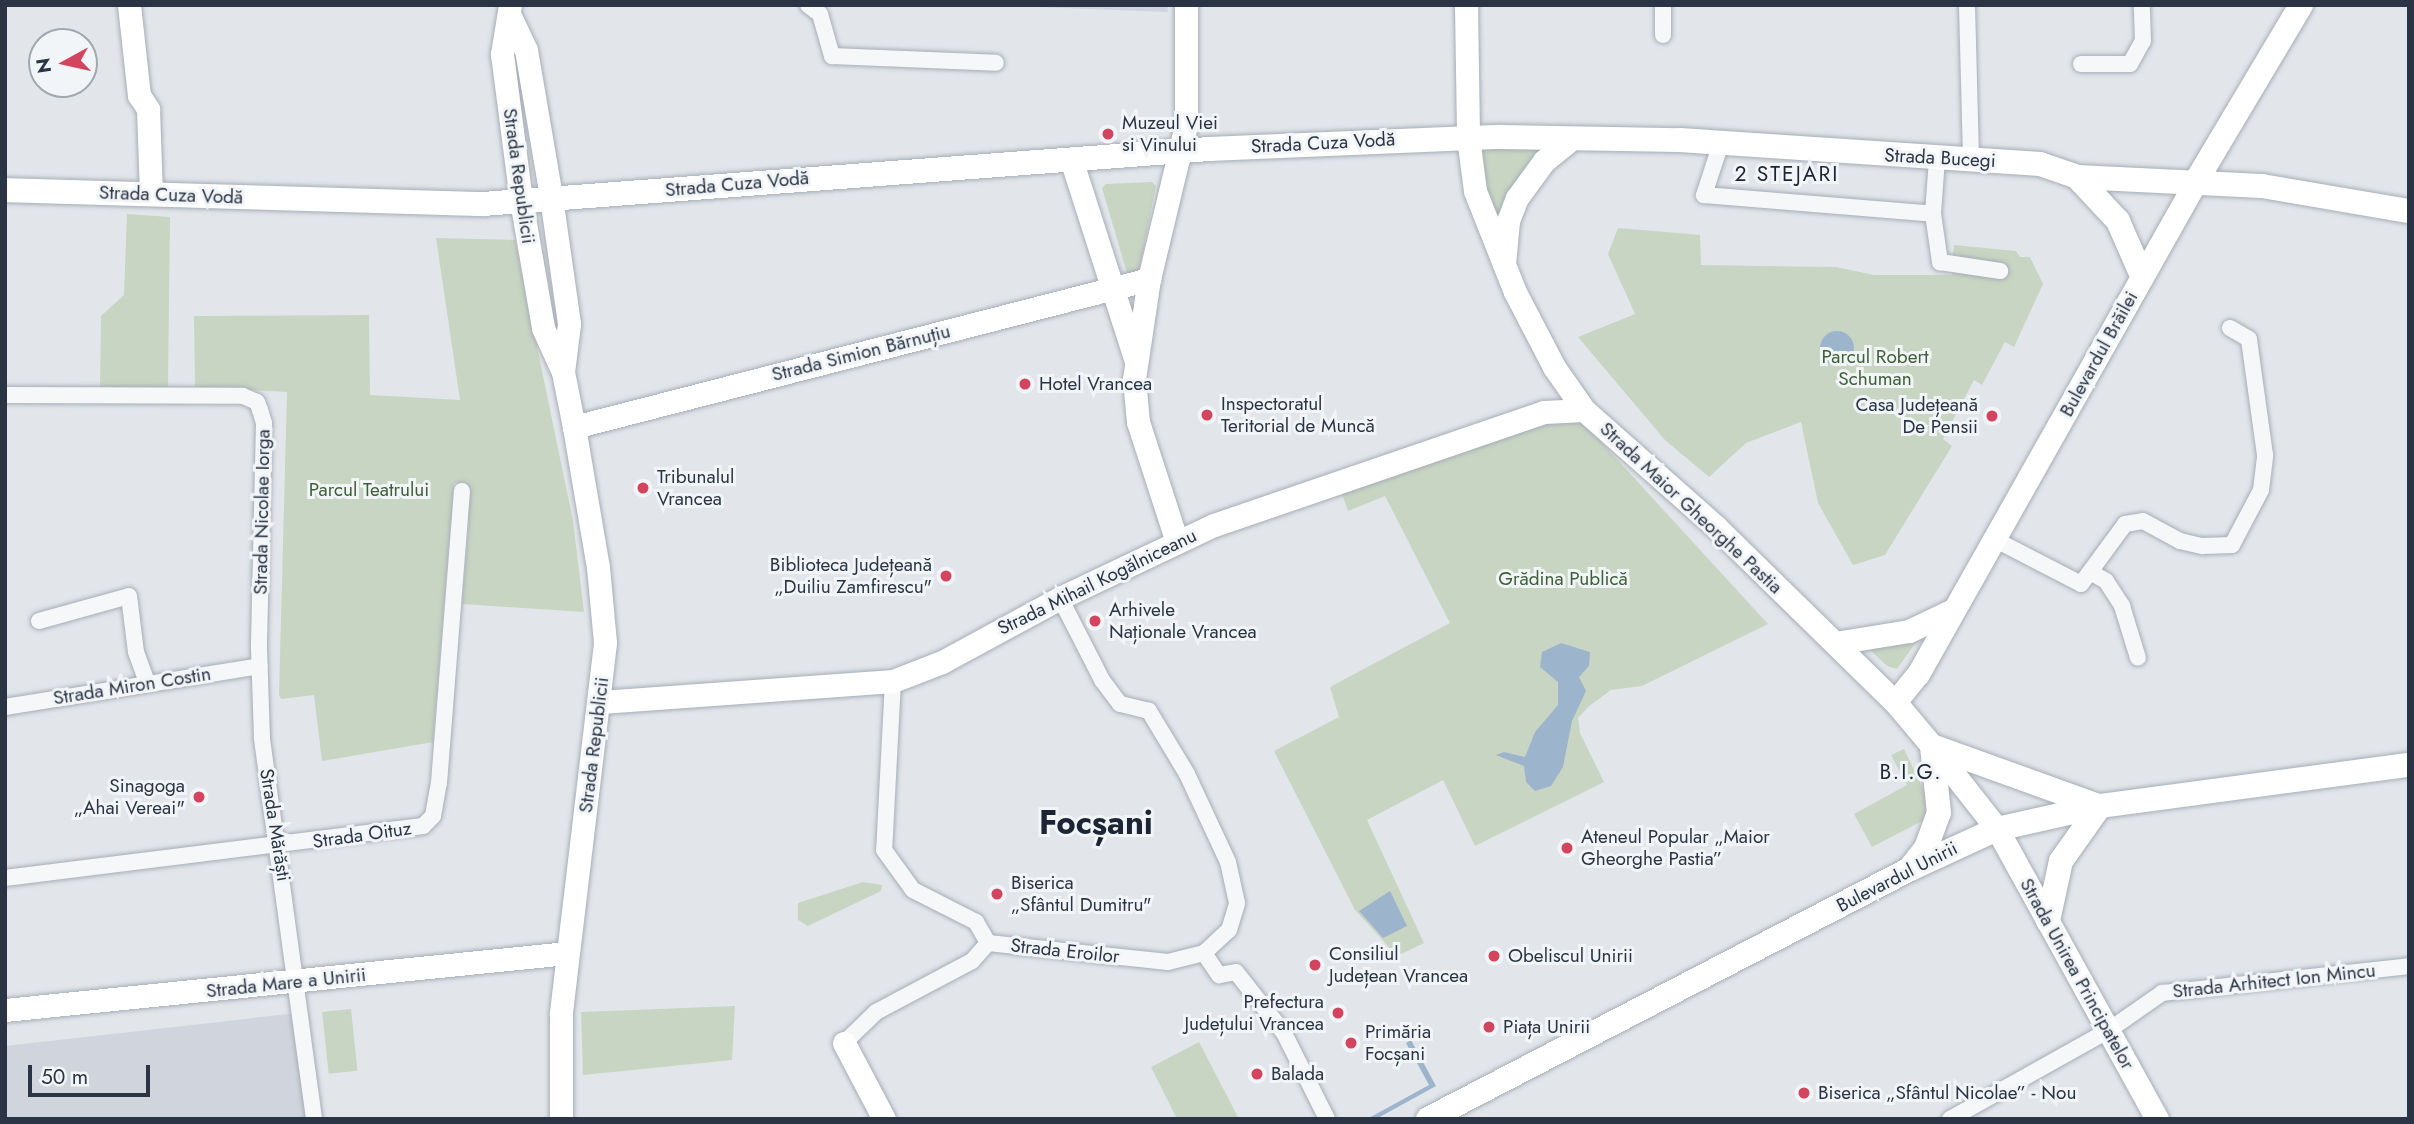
<!DOCTYPE html>
<html>
<head>
<meta charset="utf-8">
<style>
  body { margin:0 }
  #map { position:relative; width:2414px; height:1124px; overflow:hidden; background:#e2e6eb; font-family:Jost,sans-serif }
  div>[style] { position:absolute }
  [style*='--x'] { left:calc(var(--x)*1px); top:calc(var(--y)*1px); width:calc(var(--w)*1px); rotate:calc(var(--a)*1deg) }
  .built>* { inset:0; background:#d0d5dd }
  .green>* { inset:0; background:#c8d5c3; transform-origin:0 0 }
  .water>* { inset:0; background:#9db5cc }
  .round { border-radius:50% }
  .roads { filter:drop-shadow(0 0 2px #a7adb6) drop-shadow(0 0 2px #a7adb6) }
  .street>* { height:16px; margin:-8px; padding:0 8px; transform-origin:8px; border-radius:8px; background:#f5f7f9 }
  .secondary>* { height:23px; margin:-11.5px; padding:0 11.5px; transform-origin:11.5px; border-radius:11.5px; background:#fff }
  .primary>* { height:24px; margin:-12px; padding:0 12px; transform-origin:12px; border-radius:12px; background:#fff }
  .dots>* { width:19px; height:19px; translate:-50% -50%; box-sizing:border-box; border:4px solid #f2f5f8; border-radius:50% }
  span { translate:-50% -50%; white-space:nowrap; text-align:center; line-height:1.15; -webkit-text-stroke:6px #f2f5f8; paint-order:stroke }
  .poi-label { font-size:19px; color:#2a3444 }
  .left { translate:0 -50%; text-align:left }
  .right { translate:-100% -50%; text-align:right }
  .street-label { font-size:19px; color:#2a3444 }
  .park-label { font-size:19px; color:#3f6036 }
  .neighbourhood-label { font-size:21px; color:#1c2535; letter-spacing:2px }
  .town-label { font-size:33px; color:#1c2535; font-weight:700 }
  .frame { position:absolute; inset:0; border:7px solid #2a3444; pointer-events:none }
  .north { position:absolute; left:28px; top:28px; width:70px; height:70px; box-sizing:border-box; background:#f2f5f8; border:2px solid #a2a8b0; border-radius:50%; rotate:262deg; font-size:19px; font-weight:700; line-height:28px; text-align:center; color:#2a3444 }
  .north::after { content:''; display:block; margin:auto; width:24px; height:32px; background:#d3445e; clip-path:polygon(50% 0,100% 100%,50% 72%,0 100%) }
  .scale { position:absolute; left:28px; top:1065px; width:122px; height:32px; box-sizing:border-box; border:4px solid #2a3444; border-top:0; padding-left:9px; font-size:21px; line-height:24px; white-space:nowrap; color:#2a3444; -webkit-text-stroke:5px #f2f5f8; paint-order:stroke }
</style>
</head>
<body>
<div id="map">
  <div class="built">
    <div style="clip-path:polygon(1037px 5px,1167px 5px,1168px 12px,1037px 7px)"></div>
    <div style="clip-path:polygon(297px 1013px,306px 1119px,5px 1119px,5px 1046px)"></div>
  </div>
  <div class="green">
    <div style="clip-path:polygon(1468px 137px,1572px 138px,1526px 183px,1504px 267px)"></div>
    <div style="clip-path:polygon(1152px 182px,1156px 186px,1139px 272px,1127px 273px,1102px 188px,1106px 184px)"></div>
    <div style="clip-path:polygon(127px 214px,170px 217px,168px 390px,100px 387px,101px 316px,124px 295px)"></div>
    <div style="clip-path:polygon(1618px 228px,1700px 235px,1701px 265px,1836px 267px,1874px 275px,1952px 275px,1954px 245px,2016px 251px,2020px 257px,2030px 257px,2043px 284px,2014px 347px,2005px 342px,1982px 385px,1974px 380px,1943px 439px,1952px 446px,1885px 555px,1853px 565px,1818px 503px,1801px 422px,1746px 443px,1709px 477px,1665px 440px,1578px 337px,1635px 314px,1608px 254px)"></div>
    <div style="clip-path:polygon(436px 238px,515px 240px,573px 521px,584px 612px,462px 604px,469px 523px,466px 482px,454px 483px,433px 742px,322px 761px,314px 695px,281px 699px,279px 695px,287px 392px,195px 387px,194px 316px,369px 315px,370px 395px,460px 400px)"></div>
    <div style="clip-path:polygon(1581px 420px,1768px 624px,1642px 686px,1611px 690px,1589px 706px,1578px 718px,1580px 733px,1604px 782px,1475px 846px,1443px 780px,1367px 820px,1424px 943px,1397px 956px,1355px 910px,1274px 751px,1339px 717px,1330px 687px,1450px 623px,1385px 496px,1348px 511px,1341px 491px,1528px 426px)"></div>
    <div style="clip-path:polygon(1919px 638px,1897px 669px,1887px 666px,1869px 649px)"></div>
    <div style="clip-path:polygon(1904px 749px,1926px 795px,1928px 818px,1872px 847px,1854px 814px,1907px 785px,1891px 755px)"></div>
    <div style="clip-path:polygon(863px 882px,882px 885px,881px 891px,808px 926px,798px 920px,798px 903px)"></div>
    <div style="clip-path:polygon(735px 1006px,732px 1060px,583px 1075px,581px 1012px)"></div>
    <div style="left:351px;top:1009px;width:62px;height:29px;rotate:84deg"></div>
    <div style="clip-path:polygon(1199px 1042px,1239px 1119px,1177px 1119px,1151px 1067px)"></div>
  </div>
  <div class="water">
    <div class="round" style="left:1820px;top:331px;width:34px;height:34px"></div>
    <div style="clip-path:polygon(1561px 643px,1590px 652px,1589px 666px,1579px 677px,1586px 691px,1572px 721px,1563px 767px,1551px 786px,1535px 791px,1526px 782px,1524px 766px,1496px 755px,1504px 752px,1525px 757px,1535px 732px,1558px 705px,1558px 682px,1540px 667px,1542px 652px)"></div>
    <div style="clip-path:polygon(1390px 891px,1407px 926px,1383px 938px,1359px 911px)"></div>
    <div style="clip-path:polygon(1411px 1040px,1436px 1086px,1376px 1119px,1367px 1119px,1429px 1085px,1406px 1043px)"></div>
  </div>
  <div class="roads">
    <div class="street">
      <div style="--x:808;--y:5;--w:15;--a:37"></div>
      <div style="--x:820;--y:14;--w:44;--a:74.1"></div>
      <div style="--x:832;--y:56;--w:164;--a:2.4"></div>
      <div style="--x:1663;--y:5;--w:30;--a:90"></div>
      <div style="--x:1967;--y:5;--w:156;--a:88.5"></div>
      <div style="--x:2081;--y:64;--w:49;--a:0"></div>
      <div style="--x:2130;--y:64;--w:26;--a:-61"></div>
      <div style="--x:2143;--y:41;--w:36;--a:-92"></div>
      <div style="--x:1721;--y:143;--w:55;--a:108.1"></div>
      <div style="--x:1704;--y:195;--w:230;--a:4.7"></div>
      <div style="--x:1937;--y:159;--w:55;--a:94.2"></div>
      <div style="--x:1933;--y:214;--w:49;--a:81.7"></div>
      <div style="--x:1940;--y:262;--w:61;--a:8.5"></div>
      <div style="--x:5;--y:395;--w:238;--a:0.2"></div>
      <div style="--x:243;--y:396;--w:15;--a:23"></div>
      <div style="--x:257;--y:402;--w:9;--a:69"></div>
      <div style="--x:260;--y:410;--w:14;--a:73"></div>
      <div style="--x:264;--y:423;--w:225;--a:91.3"></div>
      <div style="--x:259;--y:648;--w:91;--a:88.1"></div>
      <div style="--x:262;--y:739;--w:384;--a:82.2"></div>
      <div style="--x:1992;--y:538;--w:100;--a:27.3"></div>
      <div style="--x:2081;--y:584;--w:74;--a:-53.7"></div>
      <div style="--x:2125;--y:524;--w:18;--a:-9"></div>
      <div style="--x:2143;--y:521;--w:42;--a:28.4"></div>
      <div style="--x:2180;--y:541;--w:23;--a:13"></div>
      <div style="--x:2202;--y:546;--w:30;--a:-2"></div>
      <div style="--x:2232;--y:545;--w:62;--a:-62.2"></div>
      <div style="--x:2261;--y:490;--w:35;--a:-83"></div>
      <div style="--x:2265;--y:455;--w:117;--a:-97.9"></div>
      <div style="--x:2249;--y:339;--w:22;--a:-150"></div>
      <div style="--x:2090;--y:572;--w:18;--a:29"></div>
      <div style="--x:2106;--y:581;--w:30;--a:57"></div>
      <div style="--x:2122;--y:606;--w:54;--a:72.9"></div>
      <div style="--x:39;--y:621;--w:93;--a:-15.5"></div>
      <div style="--x:129;--y:596;--w:56;--a:82.9"></div>
      <div style="--x:136;--y:652;--w:33;--a:70"></div>
      <div style="--x:893;--y:681;--w:169;--a:93"></div>
      <div style="--x:884;--y:850;--w:49;--a:54.1"></div>
      <div style="--x:913;--y:890;--w:71;--a:26.9"></div>
      <div style="--x:976;--y:922;--w:24;--a:60"></div>
      <div style="--x:5;--y:707;--w:258;--a:-9.1"></div>
      <div style="--x:5;--y:878;--w:421;--a:-7.1"></div>
      <div style="--x:423;--y:826;--w:14;--a:-45"></div>
      <div style="--x:433;--y:816;--w:34;--a:-80"></div>
      <div style="--x:439;--y:783;--w:293;--a:-85.5"></div>
      <div style="--x:988;--y:943;--w:181;--a:6"></div>
      <div style="--x:1168;--y:962;--w:37;--a:-14"></div>
      <div style="--x:1204;--y:953;--w:34;--a:-43"></div>
      <div style="--x:1229;--y:930;--w:28;--a:-73"></div>
      <div style="--x:1237;--y:903;--w:42;--a:-102.4"></div>
      <div style="--x:1228;--y:862;--w:97;--a:-115"></div>
      <div style="--x:1187;--y:774;--w:74;--a:-121.1"></div>
      <div style="--x:1149;--y:711;--w:30;--a:-166"></div>
      <div style="--x:1120;--y:704;--w:30;--a:-127"></div>
      <div style="--x:1102;--y:680;--w:92;--a:-117.1"></div>
      <div style="--x:1204;--y:953;--w:27;--a:56"></div>
      <div style="--x:1219;--y:975;--w:17;--a:-10"></div>
      <div style="--x:1236;--y:972;--w:78;--a:51.8"></div>
      <div style="--x:1284;--y:1033;--w:96;--a:63.4"></div>
      <div style="--x:844;--y:1043;--w:45;--a:-44.1"></div>
      <div style="--x:876;--y:1012;--w:109;--a:-28"></div>
      <div style="--x:972;--y:961;--w:24;--a:-48"></div>
      <div style="--x:1950;--y:1119;--w:182;--a:-29.2"></div>
      <div style="--x:2109;--y:1030;--w:65;--a:-34.9"></div>
      <div style="--x:2162;--y:993;--w:248;--a:-6.2"></div>
    </div>
    <div class="secondary">
      <div style="--x:129;--y:5;--w:91;--a:83.7"></div>
      <div style="--x:139;--y:95;--w:17;--a:57"></div>
      <div style="--x:148;--y:109;--w:85;--a:88"></div>
      <div style="--x:510;--y:5;--w:50;--a:99.3"></div>
      <div style="--x:502;--y:54;--w:147;--a:82.6"></div>
      <div style="--x:521;--y:200;--w:130;--a:80.2"></div>
      <div style="--x:543;--y:328;--w:48;--a:65.6"></div>
      <div style="--x:563;--y:372;--w:56;--a:78.7"></div>
      <div style="--x:574;--y:427;--w:142;--a:80.3"></div>
      <div style="--x:598;--y:567;--w:76;--a:84.7"></div>
      <div style="--x:605;--y:643;--w:374;--a:96.8"></div>
      <div style="--x:561;--y:1014;--w:105;--a:90"></div>
      <div style="--x:1466;--y:5;--w:132;--a:89.1"></div>
      <div style="--x:1468;--y:137;--w:54;--a:82.6"></div>
      <div style="--x:1475;--y:191;--w:109;--a:68.4"></div>
      <div style="--x:1515;--y:292;--w:85;--a:62.5"></div>
      <div style="--x:1554;--y:367;--w:52;--a:55.1"></div>
      <div style="--x:1584;--y:410;--w:175;--a:41.5"></div>
      <div style="--x:1715;--y:526;--w:252;--a:44.4"></div>
      <div style="--x:1895;--y:702;--w:57;--a:49.9"></div>
      <div style="--x:1932;--y:746;--w:105;--a:51.9"></div>
      <div style="--x:1997;--y:829;--w:331;--a:61.1"></div>
      <div style="--x:511;--y:18;--w:35;--a:65"></div>
      <div style="--x:526;--y:50;--w:149;--a:80.3"></div>
      <div style="--x:551;--y:197;--w:128;--a:81.9"></div>
      <div style="--x:569;--y:324;--w:48;--a:97.1"></div>
      <div style="--x:1071;--y:159;--w:209;--a:72.2"></div>
      <div style="--x:1504;--y:264;--w:43;--a:-84.7"></div>
      <div style="--x:1508;--y:221;--w:25;--a:-69"></div>
      <div style="--x:1517;--y:198;--w:46;--a:-53.9"></div>
      <div style="--x:1544;--y:161;--w:36;--a:-39"></div>
      <div style="--x:574;--y:427;--w:594;--a:-14.43"></div>
      <div style="--x:1177;--y:542;--w:126;--a:-108"></div>
      <div style="--x:1138;--y:422;--w:43;--a:-95.3"></div>
      <div style="--x:1134;--y:379;--w:101;--a:-81.5"></div>
      <div style="--x:1149;--y:279;--w:158;--a:-76.5"></div>
      <div style="--x:1186;--y:125;--w:120;--a:-90"></div>
      <div style="--x:1835;--y:643;--w:75;--a:-9.2"></div>
      <div style="--x:1909;--y:631;--w:49;--a:-25.5"></div>
      <div style="--x:601;--y:702;--w:293;--a:-4.1"></div>
      <div style="--x:893;--y:681;--w:53;--a:-21.2"></div>
      <div style="--x:942;--y:662;--w:134;--a:-28.5"></div>
      <div style="--x:1060;--y:598;--w:170;--a:-25.4"></div>
      <div style="--x:1214;--y:525;--w:349;--a:-18.9"></div>
      <div style="--x:1544;--y:412;--w:40;--a:-2.9"></div>
      <div style="--x:1895;--y:702;--w:36;--a:-51"></div>
      <div style="--x:1918;--y:674;--w:564;--a:-60.57"></div>
      <div style="--x:5;--y:1010;--w:565;--a:-5.79"></div>
      <div style="--x:844;--y:1043;--w:86;--a:62.2"></div>
    </div>
    <div class="primary">
      <div style="--x:2077;--y:177;--w:60;--a:47"></div>
      <div style="--x:2118;--y:221;--w:60;--a:66.4"></div>
      <div style="--x:2195;--y:183;--w:207;--a:-59.2"></div>
      <div style="--x:5;--y:190;--w:478;--a:1.7"></div>
      <div style="--x:483;--y:204;--w:728;--a:-4.33"></div>
      <div style="--x:1209;--y:149;--w:292;--a:-2.4"></div>
      <div style="--x:1501;--y:137;--w:179;--a:1"></div>
      <div style="--x:1680;--y:140;--w:361;--a:3.8"></div>
      <div style="--x:2040;--y:164;--w:39;--a:19"></div>
      <div style="--x:2077;--y:177;--w:185;--a:2.8"></div>
      <div style="--x:2262;--y:186;--w:149;--a:9.7"></div>
      <div style="--x:1932;--y:746;--w:174;--a:19.8"></div>
      <div style="--x:1912;--y:866;--w:23;--a:-52"></div>
      <div style="--x:1926;--y:848;--w:37;--a:-70"></div>
      <div style="--x:1939;--y:813;--w:67;--a:-96"></div>
      <div style="--x:2048;--y:921;--w:61;--a:-77.8"></div>
      <div style="--x:2061;--y:861;--w:67;--a:-54.7"></div>
      <div style="--x:1428;--y:1119;--w:543;--a:-27.41"></div>
      <div style="--x:1910;--y:869;--w:96;--a:-24.7"></div>
      <div style="--x:1997;--y:829;--w:106;--a:-12.6"></div>
      <div style="--x:2100;--y:806;--w:312;--a:-7.6"></div>
    </div>
  </div>
  <div class="dots">
    <div style="left:1108px;top:134px;background:#d3445e"></div>
    <div style="left:1025px;top:384px;background:#d3445e"></div>
    <div style="left:1207px;top:415px;background:#d3445e"></div>
    <div style="left:1992px;top:416px;background:#d3445e"></div>
    <div style="left:643px;top:488px;background:#d3445e"></div>
    <div style="left:946px;top:576px;background:#d3445e"></div>
    <div style="left:1095px;top:621px;background:#d3445e"></div>
    <div style="left:199px;top:797px;background:#d3445e"></div>
    <div style="left:1567px;top:848px;background:#d3445e"></div>
    <div style="left:997px;top:894px;background:#d3445e"></div>
    <div style="left:1494px;top:956px;background:#d3445e"></div>
    <div style="left:1315px;top:965px;background:#d3445e"></div>
    <div style="left:1338px;top:1013px;background:#d3445e"></div>
    <div style="left:1489px;top:1027px;background:#d3445e"></div>
    <div style="left:1351px;top:1043px;background:#d3445e"></div>
    <div style="left:1257px;top:1074px;background:#d3445e"></div>
    <div style="left:1804px;top:1093px;background:#d3445e"></div>
  </div>
  <div class="poi-label">
    <span class="left" style="left:1122px;top:134px">Muzeul Viei<br>si Vinului</span>
    <span class="left" style="left:1039px;top:384px">Hotel Vrancea</span>
    <span class="left" style="left:1221px;top:415px">Inspectoratul<br>Teritorial de Muncă</span>
    <span class="right" style="left:1978px;top:416px">Casa Județeană<br>De Pensii</span>
    <span class="left" style="left:657px;top:488px">Tribunalul<br>Vrancea</span>
    <span class="right" style="left:932px;top:576px">Biblioteca Județeană<br>„Duiliu Zamfirescu"</span>
    <span class="left" style="left:1109px;top:621px">Arhivele<br>Naționale Vrancea</span>
    <span class="right" style="left:185px;top:797px">Sinagoga<br>„Ahai Vereai"</span>
    <span class="left" style="left:1581px;top:848px">Ateneul Popular „Maior<br>Gheorghe Pastia”</span>
    <span class="left" style="left:1011px;top:894px">Biserica<br>„Sfântul Dumitru"</span>
    <span class="left" style="left:1329px;top:965px">Consiliul<br>Județean Vrancea</span>
    <span class="left" style="left:1508px;top:956px">Obeliscul Unirii</span>
    <span class="right" style="left:1324px;top:1013px">Prefectura<br>Județului Vrancea</span>
    <span class="left" style="left:1503px;top:1027px">Piața Unirii</span>
    <span class="left" style="left:1365px;top:1043px">Primăria<br>Focșani</span>
    <span class="left" style="left:1271px;top:1074px">Balada</span>
    <span class="left" style="left:1818px;top:1093px">Biserica „Sfântul Nicolae” - Nou</span>
  </div>
  <div class="street-label">
    <span style="left:1323px;top:143px;rotate:-3deg">Strada Cuza Vodă</span>
    <span style="left:1940px;top:158px;rotate:3deg">Strada Bucegi</span>
    <span style="left:519px;top:176px;rotate:82deg">Strada Republicii</span>
    <span style="left:737px;top:184px;rotate:-5deg">Strada Cuza Vodă</span>
    <span style="left:171px;top:195px;rotate:2deg">Strada Cuza Vodă</span>
    <span style="left:861px;top:353px;rotate:-14deg">Strada Simion Bărnuțiu</span>
    <span style="left:2099px;top:354px;rotate:-61deg">Bulevardul Brăilei</span>
    <span style="left:1691px;top:508px;rotate:43deg">Strada Maior Gheorghe Pastia</span>
    <span style="left:262px;top:512px;rotate:-89deg">Strada Nicolae Iorga</span>
    <span style="left:1097px;top:582px;rotate:-26deg">Strada Mihail Kogălniceanu</span>
    <span style="left:132px;top:686px;rotate:-9deg">Strada Miron Costin</span>
    <span style="left:594px;top:745px;rotate:-83deg">Strada Republicii</span>
    <span style="left:275px;top:825px;rotate:81deg">Strada Mărăști</span>
    <span style="left:362px;top:835px;rotate:-8deg">Strada Oituz</span>
    <span style="left:1897px;top:877px;rotate:-27deg">Bulevardul Unirii</span>
    <span style="left:1065px;top:951px;rotate:6deg">Strada Eroilor</span>
    <span style="left:2077px;top:974px;rotate:61deg">Strada Unirea Principatelor</span>
    <span style="left:2274px;top:981px;rotate:-6deg">Strada Arhitect Ion Mincu</span>
    <span style="left:286px;top:983px;rotate:-6deg">Strada Mare a Unirii</span>
  </div>
  <div class="park-label">
    <span style="left:1875px;top:368px">Parcul Robert<br>Schuman</span>
    <span style="left:369px;top:490px">Parcul Teatrului</span>
    <span style="left:1563px;top:579px">Grădina Publică</span>
  </div>
  <div class="neighbourhood-label">
    <span style="left:1787px;top:174px">2 STEJARI</span>
    <span style="left:1911px;top:772px">B.I.G.</span>
  </div>
  <div class="town-label">
    <span style="left:1096px;top:823px">Focșani</span>
  </div>
  <div class="frame"></div>
  <div class="north">N</div>
  <div class="scale">50 m</div>
</div>
</body>
</html>
